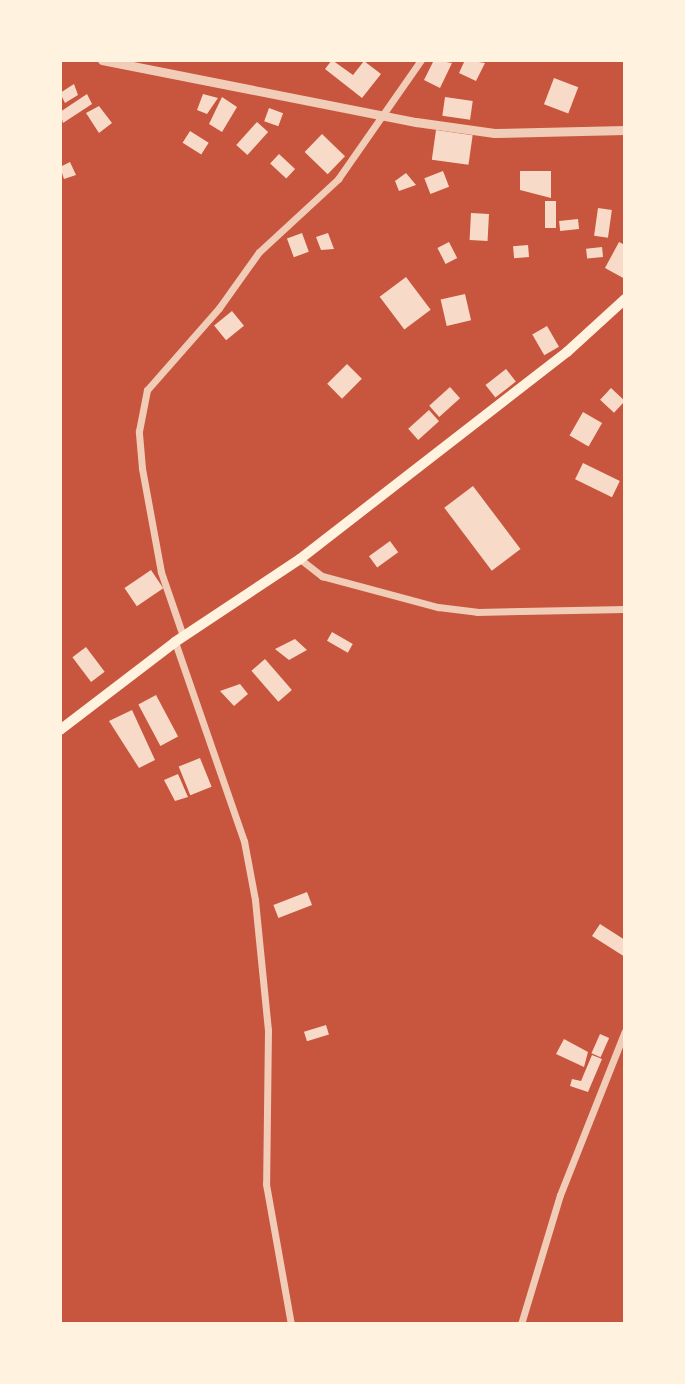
<!DOCTYPE html>
<html>
<head>
<meta charset="utf-8">
<style>
  body { margin:0 }
  #map { position:relative; width:685px; height:1384px; overflow:hidden; background:#c8553d; font-family:"Exo 2",sans-serif }
  div>[style] { position:absolute }
  [style*='--x'] { left:calc(var(--x)*1px); top:calc(var(--y)*1px); width:calc(var(--w)*1px); rotate:calc(var(--a)*1deg) }
  .building>* { inset:0; background:#f7dbc8; transform-origin:0 0 }
  .minor>* { height:7px; margin:-3.5px; padding:0 3.5px; transform-origin:3.5px; border-radius:3.5px; background:#f1ccb7 }
  .tertiary>* { height:9px; margin:-4.5px; padding:0 4.5px; transform-origin:4.5px; border-radius:4.5px; background:#f1ccb7 }
  .secondary>* { height:10px; margin:-5px; padding:0 5px; transform-origin:5px; border-radius:5px; background:#fff3e0 }
  span { translate:-50% -50%; white-space:nowrap; text-align:center; line-height:1.15; -webkit-text-stroke:7px #fff3e0; paint-order:stroke }
  .frame { position:absolute; inset:0; border:62px solid #fff3e0; pointer-events:none }
</style>
</head>
<body>
<div id="map">
  <div class="building">
    <div style="clip-path:polygon(332px 60px,353px 75px,364px 61px,381px 74px,362px 98px,325px 69px)"></div>
    <div style="clip-path:polygon(434px 60px,452px 63px,440px 88px,424px 80px)"></div>
    <div style="clip-path:polygon(465px 60px,485px 63px,476px 81px,459px 73px)"></div>
    <div style="left:554px;top:78px;width:26px;height:28px;rotate:21deg"></div>
    <div style="clip-path:polygon(74px 84px,78px 95px,65px 103px,60px 93px)"></div>
    <div style="clip-path:polygon(87px 94px,92px 104px,63px 123px,60px 112px)"></div>
    <div style="clip-path:polygon(203px 94px,218px 98px,207px 114px,197px 110px)"></div>
    <div style="clip-path:polygon(222px 97px,237px 107px,222px 132px,209px 124px)"></div>
    <div style="left:445px;top:97px;width:28px;height:19px;rotate:8deg"></div>
    <div style="clip-path:polygon(99px 106px,112px 123px,99px 133px,86px 113px)"></div>
    <div style="left:269px;top:108px;width:15px;height:14px;rotate:20deg"></div>
    <div style="left:257px;top:122px;width:15px;height:31px;rotate:42deg"></div>
    <div style="left:436px;top:130px;width:37px;height:30px;rotate:8deg"></div>
    <div style="left:190px;top:131px;width:22px;height:14px;rotate:32deg"></div>
    <div style="left:322px;top:134px;width:32px;height:25px;rotate:44deg"></div>
    <div style="left:279px;top:154px;width:22px;height:13px;rotate:43deg"></div>
    <div style="clip-path:polygon(70px 162px,76px 175px,64px 179px,60px 167px)"></div>
    <div style="left:443px;top:171px;width:17px;height:20px;rotate:69deg"></div>
    <div style="clip-path:polygon(520px 171px,551px 171px,551px 198px,520px 190px)"></div>
    <div style="clip-path:polygon(406px 173px,416px 185px,399px 191px,395px 181px)"></div>
    <div style="left:545px;top:201px;width:11px;height:27px"></div>
    <div style="left:598px;top:208px;width:14px;height:28px;rotate:8deg"></div>
    <div style="left:471px;top:213px;width:18px;height:27px;rotate:3deg"></div>
    <div style="left:578px;top:219px;width:10px;height:19px;rotate:84deg"></div>
    <div style="left:302px;top:233px;width:20px;height:16px;rotate:70deg"></div>
    <div style="clip-path:polygon(328px 233px,334px 249px,321px 250px,316px 237px)"></div>
    <div style="left:449px;top:242px;width:18px;height:13px;rotate:63deg"></div>
    <div style="clip-path:polygon(619px 242px,625px 245px,625px 279px,605px 268px)"></div>
    <div style="left:528px;top:245px;width:12px;height:15px;rotate:85deg"></div>
    <div style="left:602px;top:247px;width:10px;height:16px;rotate:84deg"></div>
    <div style="left:406px;top:277px;width:41px;height:33px;rotate:53deg"></div>
    <div style="left:465px;top:294px;width:27px;height:25px;rotate:77deg"></div>
    <div style="left:232px;top:311px;width:19px;height:23px;rotate:51deg"></div>
    <div style="left:547px;top:326px;width:24px;height:17px;rotate:60deg"></div>
    <div style="left:347px;top:364px;width:21px;height:28px;rotate:45deg"></div>
    <div style="left:506px;top:369px;width:16px;height:26px;rotate:52deg"></div>
    <div style="left:450px;top:387px;width:15px;height:28px;rotate:48deg"></div>
    <div style="left:611px;top:388px;width:19px;height:16px;rotate:43deg"></div>
    <div style="left:429px;top:410px;width:15px;height:28px;rotate:48deg"></div>
    <div style="left:583px;top:412px;width:22px;height:27px;rotate:30deg"></div>
    <div style="left:583px;top:463px;width:41px;height:18px;rotate:26deg"></div>
    <div style="left:473px;top:486px;width:79px;height:36px;rotate:53deg"></div>
    <div style="left:390px;top:541px;width:14px;height:26px;rotate:54deg"></div>
    <div style="left:151px;top:570px;width:22px;height:32px;rotate:56deg"></div>
    <div style="left:332px;top:632px;width:24px;height:10px;rotate:30deg"></div>
    <div style="clip-path:polygon(295px 639px,307px 650px,289px 660px,275px 649px)"></div>
    <div style="left:86px;top:647px;width:31px;height:17px;rotate:53deg"></div>
    <div style="left:265px;top:659px;width:41px;height:18px;rotate:49deg"></div>
    <div style="clip-path:polygon(240px 684px,248px 694px,234px 706px,220px 691px)"></div>
    <div style="left:156px;top:695px;width:47px;height:20px;rotate:62deg"></div>
    <div style="clip-path:polygon(132px 710px,155px 760px,139px 768px,109px 721px)"></div>
    <div style="left:200px;top:758px;width:31px;height:23px;rotate:68deg"></div>
    <div style="clip-path:polygon(178px 774px,188px 797px,175px 801px,164px 780px)"></div>
    <div style="left:307px;top:892px;width:14px;height:36px;rotate:69deg"></div>
    <div style="clip-path:polygon(600px 924px,625px 940px,625px 957px,592px 936px)"></div>
    <div style="left:326px;top:1025px;width:10px;height:23px;rotate:73deg"></div>
    <div style="left:600px;top:1034px;width:10px;height:21px;rotate:24deg"></div>
    <div style="clip-path:polygon(564px 1039px,588px 1052px,584px 1067px,556px 1054px)"></div>
    <div style="clip-path:polygon(592px 1055px,602px 1059px,588px 1092px,570px 1086px,572px 1079px,581px 1081px)"></div>
  </div>
  <div class="minor">
    <div style="--x:300;--y:559;--w:28;--a:38"></div>
    <div style="--x:322;--y:576;--w:120;--a:15"></div>
    <div style="--x:438;--y:607;--w:39;--a:7"></div>
    <div style="--x:477;--y:612;--w:148;--a:-1.2"></div>
    <div style="--x:183;--y:636;--w:68;--a:-109"></div>
    <div style="--x:161;--y:572;--w:106;--a:-100.4"></div>
    <div style="--x:142;--y:468;--w:37;--a:-95"></div>
    <div style="--x:139;--y:431;--w:42;--a:-79"></div>
    <div style="--x:147;--y:390;--w:109;--a:-48.7"></div>
    <div style="--x:219;--y:308;--w:69;--a:-54.5"></div>
    <div style="--x:259;--y:252;--w:108;--a:-42.7"></div>
    <div style="--x:338;--y:179;--w:145;--a:-55.1"></div>
    <div style="--x:175;--y:642;--w:211;--a:70.9"></div>
    <div style="--x:244;--y:841;--w:60;--a:79.4"></div>
    <div style="--x:255;--y:900;--w:131;--a:84.3"></div>
    <div style="--x:268;--y:1030;--w:154;--a:90.7"></div>
    <div style="--x:266;--y:1184;--w:142;--a:79.9"></div>
    <div style="--x:521;--y:1324;--w:135;--a:-73.2"></div>
    <div style="--x:560;--y:1195;--w:176;--a:-68.4"></div>
  </div>
  <div class="tertiary">
    <div style="--x:102;--y:60;--w:320;--a:11.2"></div>
    <div style="--x:416;--y:122;--w:79;--a:8"></div>
    <div style="--x:494;--y:133;--w:131;--a:-1.3"></div>
  </div>
  <div class="secondary">
    <div style="--x:60;--y:730;--w:145;--a:-37.4"></div>
    <div style="--x:175;--y:642;--w:150;--a:-33.6"></div>
    <div style="--x:300;--y:559;--w:338;--a:-37.8"></div>
    <div style="--x:567;--y:352;--w:79;--a:-42.4"></div>
  </div>
  <div class="frame"></div>
</div>
</body>
</html>
